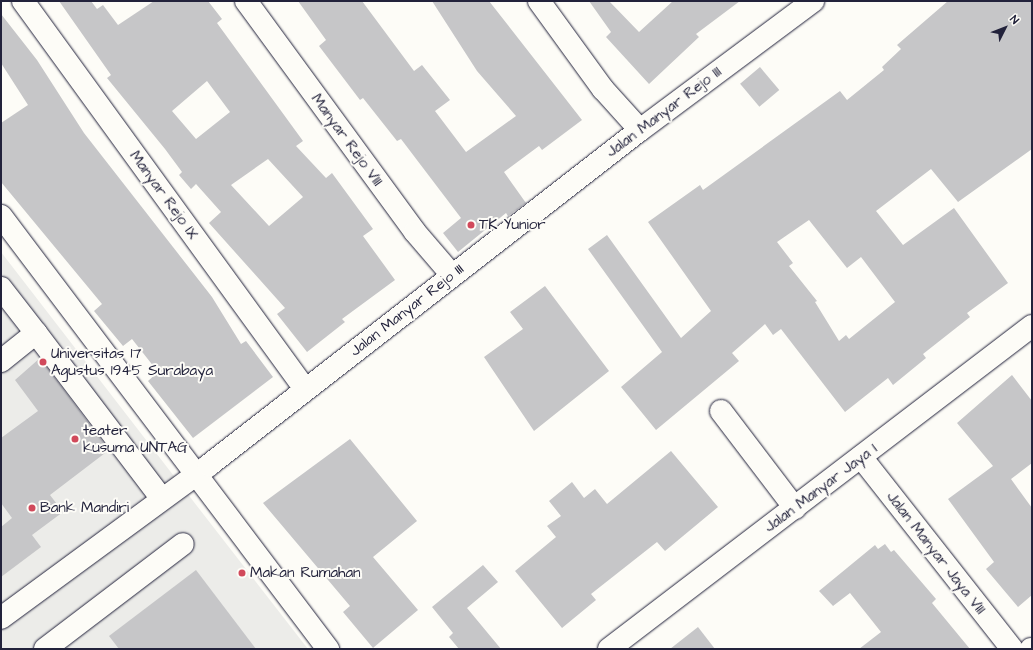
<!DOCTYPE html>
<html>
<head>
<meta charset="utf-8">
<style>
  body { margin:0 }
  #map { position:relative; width:1033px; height:650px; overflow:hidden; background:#fdfcf7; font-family:"Architects Daughter",sans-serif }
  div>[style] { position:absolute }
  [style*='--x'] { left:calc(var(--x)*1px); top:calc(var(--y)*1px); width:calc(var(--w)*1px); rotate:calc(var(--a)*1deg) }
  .built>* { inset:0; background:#ecece9 }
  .building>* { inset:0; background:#c6c6c8; transform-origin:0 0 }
  .roads { filter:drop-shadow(0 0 1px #22223b) drop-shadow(0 0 1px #22223b) }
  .minor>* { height:22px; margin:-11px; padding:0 11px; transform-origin:11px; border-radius:11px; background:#fdfcf7 }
  .dots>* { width:11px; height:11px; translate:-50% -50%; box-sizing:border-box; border:2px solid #fdfcf7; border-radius:50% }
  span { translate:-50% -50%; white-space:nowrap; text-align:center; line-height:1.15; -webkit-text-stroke:4px #fdfcf7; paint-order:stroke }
  .street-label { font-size:15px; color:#22223b }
  .poi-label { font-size:15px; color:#22223b }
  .left { translate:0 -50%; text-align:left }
  .frame { position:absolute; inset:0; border:2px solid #22223b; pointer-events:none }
  .north { position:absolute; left:985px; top:8px; width:40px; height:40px; -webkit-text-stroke:3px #fdfcf7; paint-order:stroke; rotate:48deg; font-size:11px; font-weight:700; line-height:16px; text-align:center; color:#22223b }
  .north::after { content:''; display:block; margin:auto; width:14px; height:18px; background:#22223b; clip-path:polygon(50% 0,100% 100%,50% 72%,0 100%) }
</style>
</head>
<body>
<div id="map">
  <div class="built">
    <div style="clip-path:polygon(1px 252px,197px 506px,308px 649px,1px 649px)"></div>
  </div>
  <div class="building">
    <div style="clip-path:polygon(evenodd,59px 1px,91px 1px,97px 9px,103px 5px,118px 25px,154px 1px,208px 1px,222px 19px,217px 23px,303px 141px,296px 146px,326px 178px,332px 173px,373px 229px,363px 236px,395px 280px,342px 319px,345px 322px,307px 352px,277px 314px,285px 308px,209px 223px,221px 212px,196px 184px,191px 189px,179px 175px,182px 172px,165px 149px,107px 78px,111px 75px,59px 1px,207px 81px,230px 112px,196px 139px,172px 111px,207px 81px,59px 1px,268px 159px,303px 197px,269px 226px,231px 185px,268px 159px)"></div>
    <div style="clip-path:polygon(298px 1px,362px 1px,414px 71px,422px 65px,450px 100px,435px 111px,466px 152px,516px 116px,477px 71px,432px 1px,489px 1px,582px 120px,542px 150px,539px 146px,504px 172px,526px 203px,508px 216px,506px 213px,458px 252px,443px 233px,461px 218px,401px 139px,397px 141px,363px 98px,360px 100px,319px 46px,326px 40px)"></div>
    <div style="clip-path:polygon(589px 1px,609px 1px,639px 32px,673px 1px,740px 1px,696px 34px,699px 37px,649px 84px,606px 37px,611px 32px)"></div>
    <div style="clip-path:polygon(evenodd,948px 1px,1032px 1px,1032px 149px,958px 202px,931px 169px,876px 211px,903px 245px,954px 208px,1008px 283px,967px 313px,970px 317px,923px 354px,926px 358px,893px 385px,888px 378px,845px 412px,781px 329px,773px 335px,765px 324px,732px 353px,739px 361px,656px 430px,621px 387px,662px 352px,588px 249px,607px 235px,681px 338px,711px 311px,648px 222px,700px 185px,703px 190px,840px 91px,847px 100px,884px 70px,882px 67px,901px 49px,897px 45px,948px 1px,809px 220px,847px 268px,861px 257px,895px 302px,849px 339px,846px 335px,839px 341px,815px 302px,817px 301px,789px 266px,793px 263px,777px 242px,809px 220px)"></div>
    <div style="clip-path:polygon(1px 14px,37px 60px,84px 133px,212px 297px,241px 344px,246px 341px,273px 377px,193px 438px,148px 381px,158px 372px,132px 339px,123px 346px,94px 311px,102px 304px,1px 182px,1px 123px,28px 105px,1px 63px)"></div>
    <div style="left:760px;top:67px;width:30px;height:26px;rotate:50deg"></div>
    <div style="clip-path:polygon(545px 286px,609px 371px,534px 431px,484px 357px,523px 329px,510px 312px)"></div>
    <div style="clip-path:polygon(40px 358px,109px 450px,50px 495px,63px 512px,32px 535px,41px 547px,1px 577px,1px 527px,12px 518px,1px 503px,1px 438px,38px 411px,15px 380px)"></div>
    <div style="clip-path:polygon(1012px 375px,1032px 401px,1032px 463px,1011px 479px,1032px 508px,1032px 595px,1018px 607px,986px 569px,994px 562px,948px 499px,993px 466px,957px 423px)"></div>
    <div style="clip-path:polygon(350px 439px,417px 521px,373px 557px,418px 610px,373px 648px,343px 612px,350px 606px,263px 503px)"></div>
    <div style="clip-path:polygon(671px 451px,718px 507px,665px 551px,657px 542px,591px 594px,596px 600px,562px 628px,515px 571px,556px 537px,547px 526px,561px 516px,549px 501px,572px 482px,584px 498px,595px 489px,607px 504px)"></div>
    <div style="clip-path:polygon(885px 544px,891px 552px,894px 550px,936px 599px,932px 603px,970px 649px,859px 649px,881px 632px,850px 593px,833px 606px,819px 591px,875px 545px,878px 549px)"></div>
    <div style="clip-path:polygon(483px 565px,498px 582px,467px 608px,501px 649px,459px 649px,449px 637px,453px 633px,432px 607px)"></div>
    <div style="clip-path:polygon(196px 570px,256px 649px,119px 649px,109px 636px)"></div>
    <div style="clip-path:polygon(698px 627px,715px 649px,670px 649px)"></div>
  </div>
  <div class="roads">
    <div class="minor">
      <div style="--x:23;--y:1;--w:480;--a:54"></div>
      <div style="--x:246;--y:1;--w:286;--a:53.8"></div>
      <div style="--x:415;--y:232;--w:57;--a:49.3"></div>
      <div style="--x:539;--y:1;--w:109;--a:54"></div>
      <div style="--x:603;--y:89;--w:55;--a:47.9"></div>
      <div style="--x:1;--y:216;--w:543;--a:52.94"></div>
      <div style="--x:1;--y:288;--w:57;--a:52.1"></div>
      <div style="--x:36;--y:333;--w:45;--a:141.3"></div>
      <div style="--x:36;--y:333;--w:208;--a:52.8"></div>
      <div style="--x:721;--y:411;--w:122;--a:52.7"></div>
      <div style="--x:861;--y:457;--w:244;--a:51.8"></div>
      <div style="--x:1;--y:618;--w:258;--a:-36.3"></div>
      <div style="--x:209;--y:465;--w:546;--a:-37.86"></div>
      <div style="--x:640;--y:130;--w:216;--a:-36.7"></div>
      <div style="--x:45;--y:649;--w:173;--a:-37.3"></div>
      <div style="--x:609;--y:649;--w:532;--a:-37.37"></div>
      <div style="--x:1031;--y:649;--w:1;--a:0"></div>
    </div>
  </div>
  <div class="dots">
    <div style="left:471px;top:225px;background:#d1495b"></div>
    <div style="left:43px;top:362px;background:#d1495b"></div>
    <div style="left:75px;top:439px;background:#d1495b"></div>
    <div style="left:32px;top:508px;background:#d1495b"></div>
    <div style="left:242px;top:573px;background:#d1495b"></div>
  </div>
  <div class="street-label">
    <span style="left:664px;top:112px;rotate:-37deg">Jalan Manyar Rejo III</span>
    <span style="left:347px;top:140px;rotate:54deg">Manyar Rejo VIII</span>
    <span style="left:164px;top:195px;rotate:54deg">Manyar Rejo IX</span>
    <span style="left:407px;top:310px;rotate:-38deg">Jalan Manyar Rejo III</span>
    <span style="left:821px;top:488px;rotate:-37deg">Jalan Manyar Jaya I</span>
    <span style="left:936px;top:553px;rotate:52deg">Jalan Manyar Jaya VIII</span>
  </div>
  <div class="poi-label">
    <span class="left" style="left:479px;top:225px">TK Yunior</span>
    <span class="left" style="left:51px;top:362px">Universitas 17<br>Agustus 1945 Surabaya</span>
    <span class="left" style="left:83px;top:439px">teater<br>kusuma UNTAG</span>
    <span class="left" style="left:40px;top:508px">Bank Mandiri</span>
    <span class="left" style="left:250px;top:573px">Makan Rumahan</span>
  </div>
  <div class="frame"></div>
  <div class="north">N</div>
</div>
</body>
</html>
